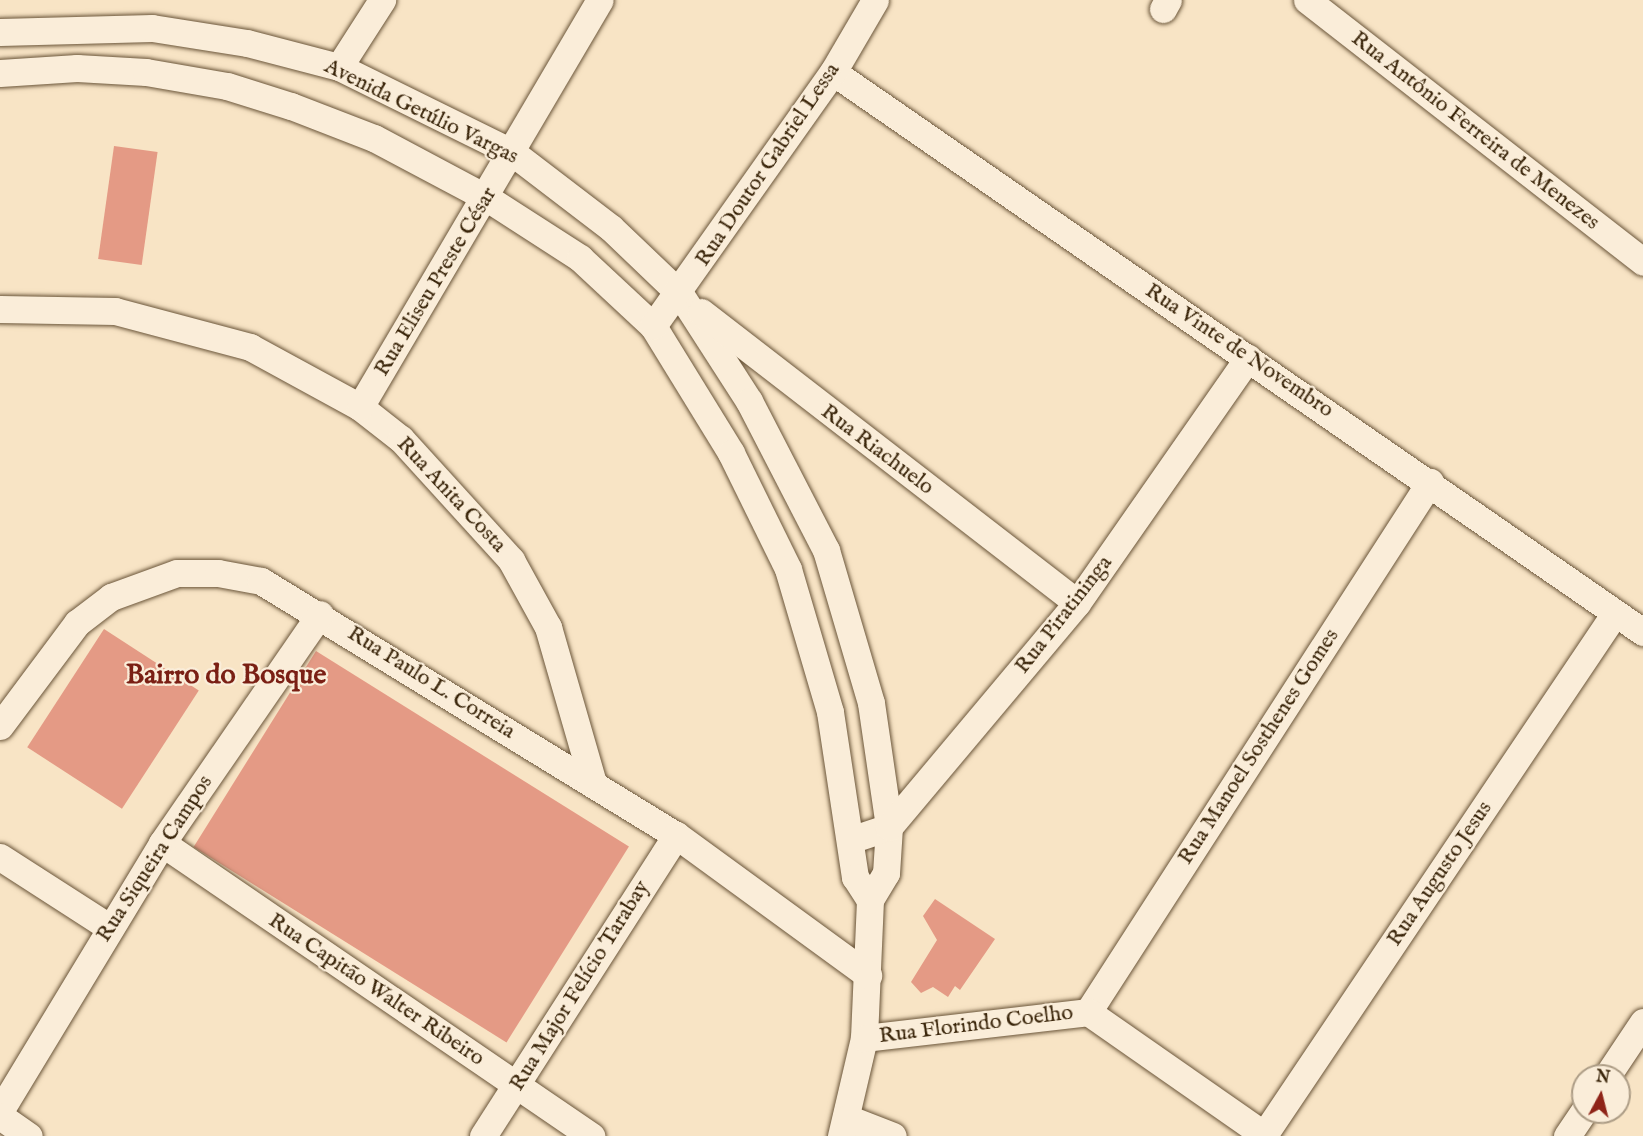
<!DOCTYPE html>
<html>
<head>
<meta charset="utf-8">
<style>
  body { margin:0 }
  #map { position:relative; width:1643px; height:1136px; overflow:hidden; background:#f8e4c5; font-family:"IM FELL English",serif }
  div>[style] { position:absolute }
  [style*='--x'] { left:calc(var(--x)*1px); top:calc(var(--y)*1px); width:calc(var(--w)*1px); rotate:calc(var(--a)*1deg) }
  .building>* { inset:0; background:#e49a85; transform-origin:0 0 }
  .roads { filter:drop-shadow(0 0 2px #6a5539) drop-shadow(0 0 2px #6a5539) }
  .minor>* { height:27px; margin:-13.5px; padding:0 13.5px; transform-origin:13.5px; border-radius:13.5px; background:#faedd9 }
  span { translate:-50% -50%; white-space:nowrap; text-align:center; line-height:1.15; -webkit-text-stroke:4.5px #faedd9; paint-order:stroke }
  .street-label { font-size:22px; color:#3a250a }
  .district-label { font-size:28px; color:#7a1f14; font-weight:700 }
  .north { position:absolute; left:1571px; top:1064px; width:60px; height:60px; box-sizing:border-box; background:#faedd9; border:2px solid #ad9d86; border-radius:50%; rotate:7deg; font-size:16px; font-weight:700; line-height:24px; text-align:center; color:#3a250a }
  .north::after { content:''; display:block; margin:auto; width:21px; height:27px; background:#8f2418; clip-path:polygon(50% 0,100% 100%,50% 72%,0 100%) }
</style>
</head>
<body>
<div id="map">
  <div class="building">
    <div style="left:114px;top:146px;width:44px;height:114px;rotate:8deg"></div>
    <div style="left:104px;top:629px;width:113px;height:141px;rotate:33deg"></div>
    <div style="left:316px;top:651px;width:369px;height:231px;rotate:32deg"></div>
    <div style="clip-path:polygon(935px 899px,995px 939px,960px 990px,955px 986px,948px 997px,933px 987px,921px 993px,911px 982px,937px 940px,923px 916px)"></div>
  </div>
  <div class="roads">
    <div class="minor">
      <div style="--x:1307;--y:0;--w:426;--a:37.9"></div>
      <div style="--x:1163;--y:9;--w:10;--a:-61"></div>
      <div style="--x:0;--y:32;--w:152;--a:-1.5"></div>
      <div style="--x:152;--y:28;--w:96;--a:9"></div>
      <div style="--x:247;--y:43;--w:95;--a:14.6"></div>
      <div style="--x:339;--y:67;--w:194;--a:26.3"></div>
      <div style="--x:513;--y:153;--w:123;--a:37.4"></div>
      <div style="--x:611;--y:228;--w:95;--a:43.7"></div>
      <div style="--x:680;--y:294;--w:127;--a:57.2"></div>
      <div style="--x:749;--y:401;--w:168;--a:62.7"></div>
      <div style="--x:826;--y:550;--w:159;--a:73.6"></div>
      <div style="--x:871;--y:703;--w:125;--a:81.7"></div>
      <div style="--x:889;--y:827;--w:46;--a:93.7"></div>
      <div style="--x:886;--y:873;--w:31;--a:121"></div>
      <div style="--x:870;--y:900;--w:138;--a:92.5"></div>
      <div style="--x:864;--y:1038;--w:101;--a:103.2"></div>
      <div style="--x:339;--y:67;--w:80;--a:-57.3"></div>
      <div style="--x:833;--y:72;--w:985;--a:34.66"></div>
      <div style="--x:0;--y:73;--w:77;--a:-3.7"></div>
      <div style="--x:77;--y:68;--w:69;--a:3.3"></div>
      <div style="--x:146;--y:72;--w:82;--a:9.8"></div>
      <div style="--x:227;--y:86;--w:67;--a:17.4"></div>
      <div style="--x:291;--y:106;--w:89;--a:21.1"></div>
      <div style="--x:374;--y:138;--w:128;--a:28"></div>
      <div style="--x:487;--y:198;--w:111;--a:32.8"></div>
      <div style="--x:580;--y:258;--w:100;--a:43"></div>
      <div style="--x:653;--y:326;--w:149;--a:58.4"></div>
      <div style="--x:731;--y:453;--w:129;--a:63.8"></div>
      <div style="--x:788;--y:569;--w:149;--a:73.6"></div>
      <div style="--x:830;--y:712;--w:167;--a:81.4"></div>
      <div style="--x:855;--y:877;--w:27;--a:57"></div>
      <div style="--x:0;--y:309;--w:115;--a:1"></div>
      <div style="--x:115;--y:311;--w:140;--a:14.9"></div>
      <div style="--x:250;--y:347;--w:125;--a:28.6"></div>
      <div style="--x:360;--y:407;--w:52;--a:38"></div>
      <div style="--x:401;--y:439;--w:164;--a:47.7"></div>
      <div style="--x:511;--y:560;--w:77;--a:61.1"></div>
      <div style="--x:548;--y:627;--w:162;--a:73.9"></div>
      <div style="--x:701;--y:312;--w:475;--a:37.7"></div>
      <div style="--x:653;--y:326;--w:311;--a:-54.7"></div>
      <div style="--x:833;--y:72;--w:83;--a:-59.7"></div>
      <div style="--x:360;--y:407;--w:472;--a:-59.5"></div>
      <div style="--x:0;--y:726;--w:129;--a:-53.2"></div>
      <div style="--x:77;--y:623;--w:43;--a:-37.4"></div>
      <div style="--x:111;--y:597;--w:70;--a:-20"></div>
      <div style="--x:177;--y:573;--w:41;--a:0"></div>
      <div style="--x:218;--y:573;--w:44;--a:10.5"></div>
      <div style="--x:261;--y:581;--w:487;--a:31.5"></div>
      <div style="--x:676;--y:835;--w:238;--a:36.1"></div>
      <div style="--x:850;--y:840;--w:41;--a:-18.4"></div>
      <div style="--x:889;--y:827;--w:292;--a:-50"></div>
      <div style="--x:1077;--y:603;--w:299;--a:-55.1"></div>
      <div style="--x:162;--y:843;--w:520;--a:34.33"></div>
      <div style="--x:0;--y:857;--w:131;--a:32.8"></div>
      <div style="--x:1088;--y:1012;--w:631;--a:-57.17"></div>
      <div style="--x:864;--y:1038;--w:226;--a:-6.6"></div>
      <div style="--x:1088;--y:1012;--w:217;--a:34.9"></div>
      <div style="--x:1607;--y:1076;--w:65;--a:-56.3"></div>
      <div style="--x:0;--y:1111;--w:313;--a:-58.8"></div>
      <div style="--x:162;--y:843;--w:278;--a:-55.4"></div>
      <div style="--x:0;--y:1116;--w:35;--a:35"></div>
      <div style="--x:847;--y:1118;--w:49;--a:21.4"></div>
      <div style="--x:1264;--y:1135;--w:629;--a:-56.08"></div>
      <div style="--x:483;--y:1136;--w:358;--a:-57.3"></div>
      <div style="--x:1567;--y:1136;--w:29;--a:-56"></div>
    </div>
  </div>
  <div class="street-label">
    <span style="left:421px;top:112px;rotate:26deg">Avenida Getúlio Vargas</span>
    <span style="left:1475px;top:131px;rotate:38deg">Rua Antônio Ferreira de Menezes</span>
    <span style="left:768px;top:165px;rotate:-56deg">Rua Doutor Gabriel Lessa</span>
    <span style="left:436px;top:282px;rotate:-59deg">Rua Eliseu Preste César</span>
    <span style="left:1239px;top:351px;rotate:34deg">Rua Vinte de Novembro</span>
    <span style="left:877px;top:450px;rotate:37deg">Rua Riachuelo</span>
    <span style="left:451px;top:495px;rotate:47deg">Rua Anita Costa</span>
    <span style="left:1064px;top:615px;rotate:-52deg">Rua Piratininga</span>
    <span style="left:431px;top:683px;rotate:32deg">Rua Paulo L. Correia</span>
    <span style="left:1259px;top:747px;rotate:-57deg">Rua Manoel Sosthenes Gomes</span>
    <span style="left:155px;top:859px;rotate:-57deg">Rua Siqueira Campos</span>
    <span style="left:1440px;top:874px;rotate:-56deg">Rua Augusto Jesus</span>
    <span style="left:580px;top:986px;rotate:-58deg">Rua Major Felício Tarabay</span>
    <span style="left:376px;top:990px;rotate:34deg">Rua Capitão Walter Ribeiro</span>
    <span style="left:976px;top:1025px;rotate:-7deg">Rua Florindo Coelho</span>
  </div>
  <div class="district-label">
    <span style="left:226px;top:676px">Bairro do Bosque</span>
  </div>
  <div class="north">N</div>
</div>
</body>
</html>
